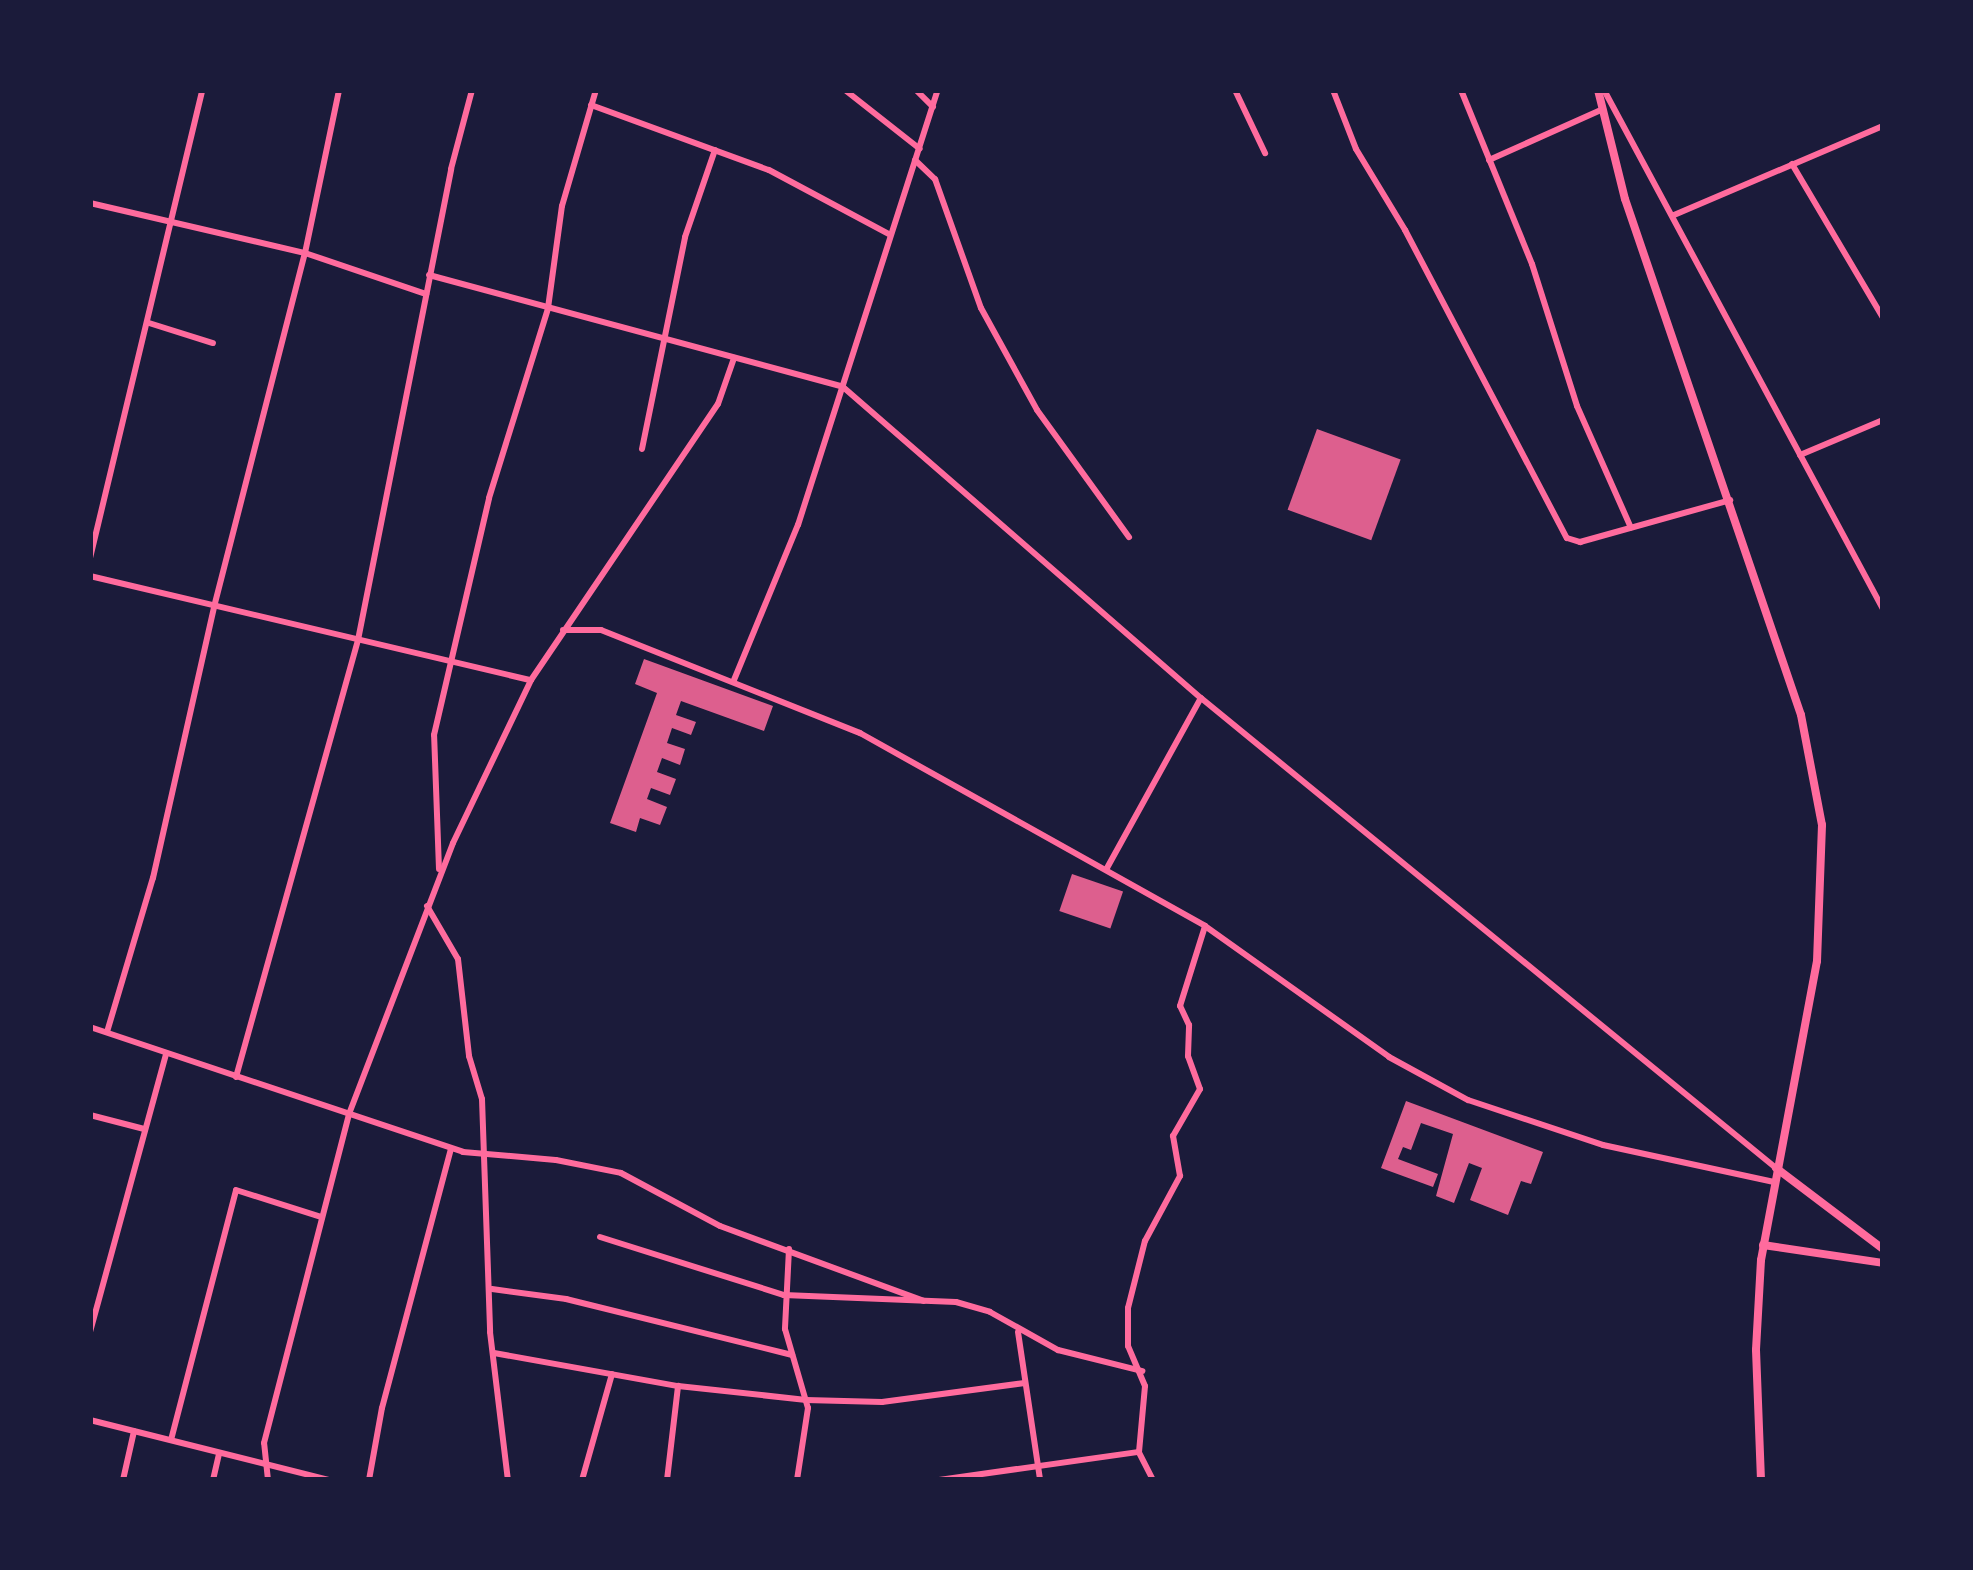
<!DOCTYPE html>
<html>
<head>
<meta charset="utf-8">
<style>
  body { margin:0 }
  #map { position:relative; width:1973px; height:1570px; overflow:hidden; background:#1b1b3a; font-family:"Open Sans",sans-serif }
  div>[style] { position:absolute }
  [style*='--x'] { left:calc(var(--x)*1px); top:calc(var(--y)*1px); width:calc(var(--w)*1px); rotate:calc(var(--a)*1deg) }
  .building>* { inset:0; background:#dd5f8e; transform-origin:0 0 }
  .minor>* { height:6px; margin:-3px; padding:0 3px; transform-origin:3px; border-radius:3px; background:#ff6b9d }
  .tertiary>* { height:8px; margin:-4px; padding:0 4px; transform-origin:4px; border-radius:4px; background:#ff6b9d }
  .secondary>* { height:8px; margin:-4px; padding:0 4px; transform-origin:4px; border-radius:4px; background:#ff6b9d }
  span { translate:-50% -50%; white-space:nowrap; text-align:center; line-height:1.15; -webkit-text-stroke:12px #1b1b3a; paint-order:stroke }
  .frame { position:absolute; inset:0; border:93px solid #1b1b3a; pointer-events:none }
</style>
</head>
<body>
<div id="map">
  <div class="building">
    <div style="left:1317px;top:429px;width:89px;height:86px;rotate:20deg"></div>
    <div style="clip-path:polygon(644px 659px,773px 706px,764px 731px,681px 701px,676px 715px,696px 722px,691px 735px,672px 728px,667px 743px,685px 749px,680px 765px,662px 758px,657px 772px,676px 779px,670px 795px,651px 788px,647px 799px,667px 807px,660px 825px,640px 818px,636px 832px,610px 823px,657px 693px,635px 684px)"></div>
    <div style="left:1072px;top:874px;width:54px;height:39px;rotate:19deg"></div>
    <div style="clip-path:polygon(1406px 1101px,1543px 1152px,1531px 1184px,1521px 1181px,1508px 1215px,1470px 1200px,1482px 1168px,1469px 1163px,1454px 1203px,1436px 1196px,1453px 1134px,1421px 1123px,1411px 1150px,1403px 1147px,1398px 1159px,1438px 1174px,1433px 1187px,1381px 1168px)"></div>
  </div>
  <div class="minor">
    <div style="--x:845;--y:90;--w:95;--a:38.2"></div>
    <div style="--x:916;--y:90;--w:24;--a:45"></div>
    <div style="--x:1235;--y:90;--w:70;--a:64.5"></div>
    <div style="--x:1333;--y:90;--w:63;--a:68.7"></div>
    <div style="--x:1356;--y:149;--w:95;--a:58.8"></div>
    <div style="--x:1405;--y:230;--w:348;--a:62.3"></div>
    <div style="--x:1567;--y:538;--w:14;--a:17"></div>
    <div style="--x:1580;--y:542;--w:156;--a:-15.6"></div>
    <div style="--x:1461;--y:90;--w:188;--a:67.8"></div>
    <div style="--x:1532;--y:264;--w:149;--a:72.4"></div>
    <div style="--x:1577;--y:406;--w:133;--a:66.1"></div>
    <div style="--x:1604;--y:90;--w:589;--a:61.74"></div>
    <div style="--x:591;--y:105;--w:189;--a:20.1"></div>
    <div style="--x:769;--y:170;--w:136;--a:28.1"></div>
    <div style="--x:915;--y:160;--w:28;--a:44"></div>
    <div style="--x:935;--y:179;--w:137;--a:70.4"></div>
    <div style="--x:981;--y:308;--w:116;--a:61.2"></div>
    <div style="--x:1037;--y:410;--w:157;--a:54.1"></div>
    <div style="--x:1489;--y:160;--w:125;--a:-24.1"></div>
    <div style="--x:1792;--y:164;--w:179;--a:59.4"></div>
    <div style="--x:90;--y:203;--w:221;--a:13.1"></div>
    <div style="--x:305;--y:253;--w:128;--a:18.7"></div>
    <div style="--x:1674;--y:215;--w:227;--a:-23.1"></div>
    <div style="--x:429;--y:275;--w:429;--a:15.1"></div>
    <div style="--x:843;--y:387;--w:474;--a:41"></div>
    <div style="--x:1201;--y:698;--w:743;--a:39.26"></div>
    <div style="--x:149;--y:323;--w:67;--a:17.4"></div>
    <div style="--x:642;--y:449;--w:216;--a:-78.5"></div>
    <div style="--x:685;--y:237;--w:92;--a:-71"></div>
    <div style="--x:1800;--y:455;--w:90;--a:-22.9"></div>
    <div style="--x:90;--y:558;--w:481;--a:-76.5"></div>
    <div style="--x:90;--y:576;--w:453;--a:13.3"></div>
    <div style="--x:531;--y:680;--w:333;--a:-55.9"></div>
    <div style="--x:718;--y:404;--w:49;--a:-70.8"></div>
    <div style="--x:563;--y:630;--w:38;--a:0"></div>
    <div style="--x:601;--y:630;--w:279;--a:21.7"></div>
    <div style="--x:860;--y:733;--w:395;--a:29.2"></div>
    <div style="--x:1205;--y:926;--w:226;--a:35.4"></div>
    <div style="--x:1389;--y:1057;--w:90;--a:28.6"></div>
    <div style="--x:1468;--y:1100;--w:142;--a:18.4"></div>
    <div style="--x:1603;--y:1145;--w:175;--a:12.2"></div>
    <div style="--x:734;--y:680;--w:168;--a:-67.6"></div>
    <div style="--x:798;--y:525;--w:457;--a:-72.2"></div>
    <div style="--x:1107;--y:868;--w:194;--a:-61.1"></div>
    <div style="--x:439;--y:869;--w:134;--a:-92.1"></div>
    <div style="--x:434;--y:735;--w:243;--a:-76.9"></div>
    <div style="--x:489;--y:498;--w:199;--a:-72.7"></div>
    <div style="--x:548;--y:308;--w:103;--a:-82.2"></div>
    <div style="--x:562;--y:206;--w:121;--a:-73.7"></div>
    <div style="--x:427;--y:906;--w:61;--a:59.7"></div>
    <div style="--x:458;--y:959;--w:98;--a:83.5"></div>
    <div style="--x:469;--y:1056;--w:45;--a:73.2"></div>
    <div style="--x:482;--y:1099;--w:233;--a:88"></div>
    <div style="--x:490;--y:1332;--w:149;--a:83.1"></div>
    <div style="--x:90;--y:1027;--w:393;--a:18.5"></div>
    <div style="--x:463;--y:1152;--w:93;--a:4.9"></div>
    <div style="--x:556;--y:1160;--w:66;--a:11.3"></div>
    <div style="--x:621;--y:1173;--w:112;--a:28.2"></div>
    <div style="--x:720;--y:1226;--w:217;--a:20.2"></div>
    <div style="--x:107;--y:1032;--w:161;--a:-73.4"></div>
    <div style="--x:153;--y:878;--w:278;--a:-77.3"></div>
    <div style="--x:214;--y:607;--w:366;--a:-75.6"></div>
    <div style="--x:305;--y:253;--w:167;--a:-78.2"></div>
    <div style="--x:236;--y:1077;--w:454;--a:-74.4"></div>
    <div style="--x:358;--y:640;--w:480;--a:-78.8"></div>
    <div style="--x:451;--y:169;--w:82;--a:-75.1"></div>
    <div style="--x:90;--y:1115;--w:56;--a:14.5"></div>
    <div style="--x:600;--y:1237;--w:193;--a:17.5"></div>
    <div style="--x:784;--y:1295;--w:172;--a:2.3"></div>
    <div style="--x:956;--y:1302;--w:35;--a:16"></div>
    <div style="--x:990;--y:1312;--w:78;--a:29.2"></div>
    <div style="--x:1058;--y:1350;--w:87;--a:14"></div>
    <div style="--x:789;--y:1249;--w:80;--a:92.9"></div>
    <div style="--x:785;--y:1329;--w:82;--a:73.8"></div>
    <div style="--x:808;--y:1408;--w:73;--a:98.7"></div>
    <div style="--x:492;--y:1289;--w:75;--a:7.7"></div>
    <div style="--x:566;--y:1299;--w:233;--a:13.9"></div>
    <div style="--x:90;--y:1332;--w:288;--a:-74.7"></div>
    <div style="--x:1018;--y:1332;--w:150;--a:81.5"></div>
    <div style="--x:494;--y:1353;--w:187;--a:10.2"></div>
    <div style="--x:678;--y:1386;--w:129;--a:6.2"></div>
    <div style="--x:806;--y:1400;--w:76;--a:1.5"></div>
    <div style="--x:882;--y:1402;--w:144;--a:-7.6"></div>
    <div style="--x:90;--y:1420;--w:246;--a:14.1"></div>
    <div style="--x:171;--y:1440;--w:258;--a:-75.4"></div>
    <div style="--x:236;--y:1190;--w:89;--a:17.6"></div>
    <div style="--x:123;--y:1480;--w:50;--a:-77.3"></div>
    <div style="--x:213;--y:1480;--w:27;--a:-77"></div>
    <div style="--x:268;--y:1480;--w:37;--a:-96"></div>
    <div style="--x:264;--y:1443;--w:340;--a:-75.5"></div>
    <div style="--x:349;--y:1114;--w:290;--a:-69"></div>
    <div style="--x:453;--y:843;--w:181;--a:-64.4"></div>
    <div style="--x:369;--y:1480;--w:73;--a:-79.8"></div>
    <div style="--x:382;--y:1408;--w:268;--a:-75.1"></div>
    <div style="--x:582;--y:1480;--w:110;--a:-74.2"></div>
    <div style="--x:667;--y:1480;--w:95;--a:-83.3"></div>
    <div style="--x:939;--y:1480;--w:202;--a:-8"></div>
    <div style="--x:1153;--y:1480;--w:31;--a:-117"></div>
    <div style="--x:1139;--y:1452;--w:66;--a:-84.8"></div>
    <div style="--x:1145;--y:1386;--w:43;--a:-113"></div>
    <div style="--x:1128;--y:1346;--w:38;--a:-90"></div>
    <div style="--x:1128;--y:1308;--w:69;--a:-75.8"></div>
    <div style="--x:1145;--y:1241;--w:74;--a:-61.7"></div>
    <div style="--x:1180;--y:1176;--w:41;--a:-99.9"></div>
    <div style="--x:1173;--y:1136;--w:54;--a:-60.1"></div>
    <div style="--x:1200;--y:1089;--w:35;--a:-110"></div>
    <div style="--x:1188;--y:1056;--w:31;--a:-88"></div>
    <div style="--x:1189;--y:1025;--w:21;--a:-115"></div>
    <div style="--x:1180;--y:1006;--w:84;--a:-72.6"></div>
  </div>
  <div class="tertiary">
    <div style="--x:1776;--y:1168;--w:134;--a:37.1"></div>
    <div style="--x:1763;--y:1245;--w:121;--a:8.5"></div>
  </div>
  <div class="secondary">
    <div style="--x:1598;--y:90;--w:112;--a:76.1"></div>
    <div style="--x:1625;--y:199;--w:545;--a:71.17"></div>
    <div style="--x:1801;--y:715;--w:112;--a:79.2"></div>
    <div style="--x:1822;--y:825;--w:136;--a:92.1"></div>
    <div style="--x:1817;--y:961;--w:304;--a:100.6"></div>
    <div style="--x:1761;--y:1260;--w:90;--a:93.2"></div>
    <div style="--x:1756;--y:1350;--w:130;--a:87.8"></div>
  </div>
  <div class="frame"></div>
</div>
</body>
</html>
